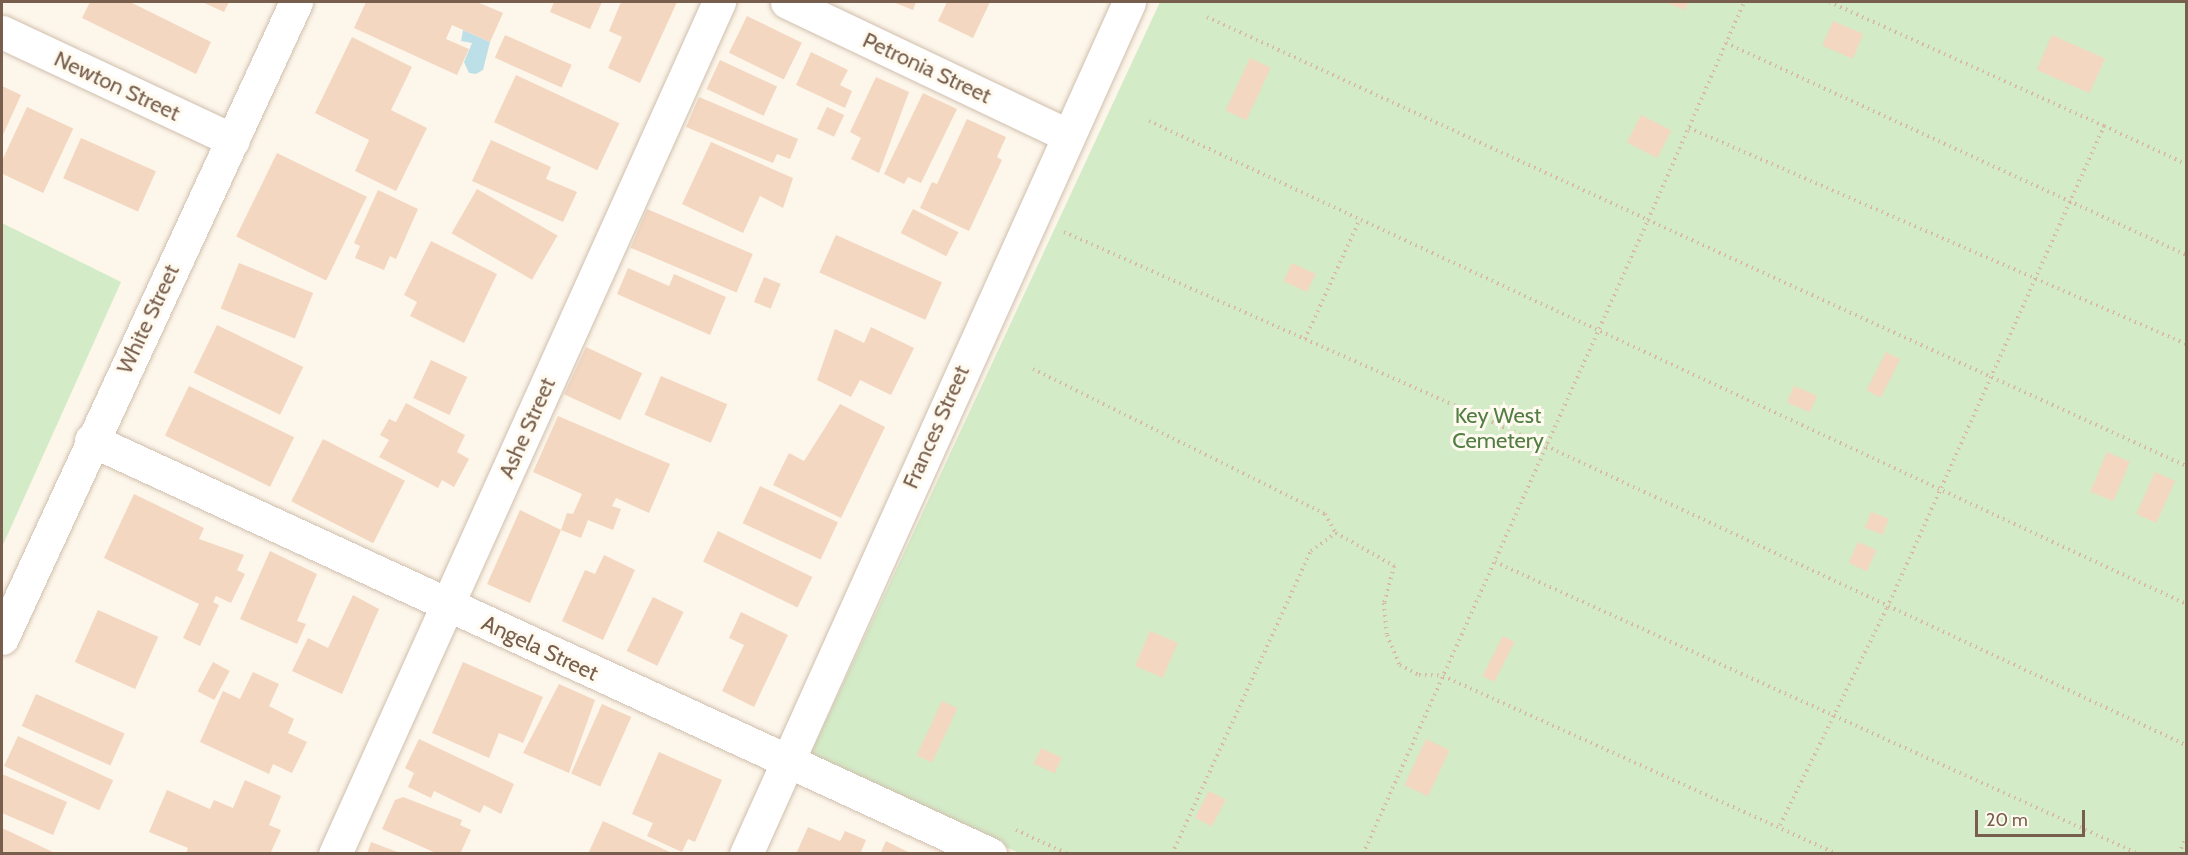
<!DOCTYPE html>
<html>
<head>
<meta charset="utf-8">
<style>
  body { margin:0 }
  #map { position:relative; width:2188px; height:855px; overflow:hidden; background:#fdf6ea; font-family:Cabin,sans-serif }
  div>[style] { position:absolute }
  [style*='--x'] { left:calc(var(--x)*1px); top:calc(var(--y)*1px); width:calc(var(--w)*1px); rotate:calc(var(--a)*1deg) }
  .green>* { inset:0; background:#d4ebc7 }
  .water>* { inset:0; background:#bddfe7 }
  .building>* { inset:0; background:#f3d7c1; transform-origin:0 0 }
  .path>* { height:4px; margin-top:-2px; transform-origin:0; background:repeating-linear-gradient(90deg,#d8baa3 0 1.5px,transparent 0 6px) }
  .roads { filter:drop-shadow(0 0 2px #cfbfae) drop-shadow(0 0 2px #cfbfae) }
  .street>* { height:33px; margin:-16.5px; padding:0 16.5px; transform-origin:16.5px; border-radius:16.5px; background:#fff }
  .secondary>* { height:33px; margin:-16.5px; padding:0 16.5px; transform-origin:16.5px; border-radius:16.5px; background:#fff }
  span { translate:-50% -50%; white-space:nowrap; text-align:center; line-height:1.15; -webkit-text-stroke:6px #fffaf0; paint-order:stroke }
  .street-label { font-size:22px; color:#785e4c }
  .park-label { font-size:22px; color:#527e43 }
  .frame { position:absolute; inset:0; border:3px solid #785e4c; pointer-events:none }
  .scale { position:absolute; left:1975px; top:810px; width:110px; height:27px; box-sizing:border-box; border:3px solid #785e4c; border-top:0; padding-left:8px; font-size:18px; line-height:21px; white-space:nowrap; color:#785e4c; -webkit-text-stroke:4px #fffaf0; paint-order:stroke }
</style>
</head>
<body>
<div id="map">
  <div class="green">
    <div style="clip-path:polygon(1160px 2px,2186px 2px,2186px 853px,1019px 853px,809px 757px)"></div>
    <div style="clip-path:polygon(2px 223px,121px 282px,2px 547px)"></div>
  </div>
  <div class="water">
    <div style="clip-path:polygon(463px 30px,490px 42px,483px 70px,476px 74px,469px 73px,464px 62px,472px 43px,461px 41px)"></div>
  </div>
  <div class="building">
    <div style="clip-path:polygon(90px 2px,130px 2px,211px 42px,196px 74px,82px 18px)"></div>
    <div style="clip-path:polygon(202px 2px,229px 2px,224px 12px)"></div>
    <div style="clip-path:polygon(366px 2px,477px 2px,503px 13px,490px 42px,452px 25px,446px 39px,469px 49px,457px 75px,354px 28px)"></div>
    <div style="clip-path:polygon(554px 2px,602px 2px,590px 29px,550px 12px)"></div>
    <div style="clip-path:polygon(621px 2px,677px 2px,640px 83px,608px 68px,622px 37px,609px 31px)"></div>
    <div style="clip-path:polygon(893px 2px,916px 2px,913px 10px)"></div>
    <div style="clip-path:polygon(947px 2px,990px 2px,973px 38px,938px 21px)"></div>
    <div style="clip-path:polygon(1665px 2px,1689px 2px,1685px 10px)"></div>
    <div style="left:747px;top:16px;width:61px;height:41px;rotate:26deg"></div>
    <div style="left:1833px;top:21px;width:33px;height:27px;rotate:23deg"></div>
    <div style="left:505px;top:35px;width:73px;height:25px;rotate:24deg"></div>
    <div style="left:2052px;top:35px;width:58px;height:38px;rotate:24deg"></div>
    <div style="clip-path:polygon(352px 37px,412px 67px,391px 110px,427px 128px,396px 191px,355px 171px,369px 140px,315px 113px)"></div>
    <div style="clip-path:polygon(811px 52px,848px 70px,840px 85px,852px 91px,845px 108px,796px 85px)"></div>
    <div style="left:1250px;top:58px;width:23px;height:58px;rotate:25deg"></div>
    <div style="left:720px;top:60px;width:63px;height:32px;rotate:25deg"></div>
    <div style="left:516px;top:75px;width:114px;height:52px;rotate:25deg"></div>
    <div style="clip-path:polygon(876px 77px,909px 92px,879px 173px,851px 159px,861px 138px,850px 132px)"></div>
    <div style="clip-path:polygon(2px 86px,21px 95px,2px 137px)"></div>
    <div style="clip-path:polygon(923px 93px,957px 109px,921px 183px,908px 177px,904px 184px,884px 174px)"></div>
    <div style="clip-path:polygon(699px 97px,798px 139px,790px 159px,777px 154px,773px 163px,686px 127px)"></div>
    <div style="left:27px;top:107px;width:51px;height:71px;rotate:25deg"></div>
    <div style="left:827px;top:107px;width:19px;height:24px;rotate:25deg"></div>
    <div style="left:1641px;top:115px;width:34px;height:31px;rotate:27deg"></div>
    <div style="clip-path:polygon(967px 119px,1006px 137px,997px 157px,1002px 160px,969px 231px,920px 208px,932px 182px,937px 184px)"></div>
    <div style="left:81px;top:138px;width:82px;height:44px;rotate:24deg"></div>
    <div style="clip-path:polygon(491px 140px,551px 167px,546px 179px,577px 192px,563px 222px,472px 181px)"></div>
    <div style="clip-path:polygon(711px 142px,793px 178px,783px 208px,760px 196px,743px 233px,682px 204px)"></div>
    <div style="left:277px;top:153px;width:100px;height:93px;rotate:26deg"></div>
    <div style="left:477px;top:189px;width:93px;height:51px;rotate:30deg"></div>
    <div style="clip-path:polygon(378px 190px,418px 209px,396px 259px,390px 256px,384px 270px,355px 258px,360px 246px,354px 243px)"></div>
    <div style="left:647px;top:209px;width:115px;height:42px;rotate:23deg"></div>
    <div style="left:913px;top:209px;width:51px;height:27px;rotate:27deg"></div>
    <div style="left:836px;top:235px;width:116px;height:41px;rotate:24deg"></div>
    <div style="clip-path:polygon(431px 241px,497px 274px,464px 343px,410px 316px,417px 302px,404px 295px)"></div>
    <div style="left:239px;top:263px;width:80px;height:49px;rotate:22deg"></div>
    <div style="left:1292px;top:263px;width:26px;height:20px;rotate:25deg"></div>
    <div style="clip-path:polygon(628px 268px,669px 286px,674px 274px,726px 297px,710px 335px,617px 294px)"></div>
    <div style="left:764px;top:277px;width:18px;height:27px;rotate:22deg"></div>
    <div style="left:217px;top:325px;width:96px;height:53px;rotate:26deg"></div>
    <div style="clip-path:polygon(871px 327px,914px 348px,891px 395px,860px 380px,851px 397px,817px 380px,835px 329px,864px 343px)"></div>
    <div style="left:586px;top:347px;width:62px;height:52px;rotate:25deg"></div>
    <div style="left:1886px;top:352px;width:16px;height:43px;rotate:27deg"></div>
    <div style="left:431px;top:360px;width:40px;height:42px;rotate:25deg"></div>
    <div style="left:661px;top:376px;width:72px;height:42px;rotate:23deg"></div>
    <div style="left:189px;top:386px;width:117px;height:55px;rotate:26deg"></div>
    <div style="left:1794px;top:386px;width:25px;height:18px;rotate:23deg"></div>
    <div style="clip-path:polygon(406px 403px,465px 435px,457px 452px,469px 459px,454px 487px,442px 480px,438px 488px,379px 457px,389px 440px,380px 435px,389px 419px,396px 422px)"></div>
    <div style="clip-path:polygon(840px 404px,885px 427px,841px 518px,773px 485px,789px 453px,804px 461px)"></div>
    <div style="clip-path:polygon(558px 416px,670px 464px,649px 513px,616px 498px,612px 506px,621px 509px,613px 530px,588px 520px,581px 538px,561px 530px,530px 603px,487px 584px,520px 510px,561px 530px,567px 513px,573px 514px,582px 494px,533px 472px)"></div>
    <div style="left:323px;top:439px;width:92px;height:70px;rotate:27deg"></div>
    <div style="left:2107px;top:452px;width:25px;height:43px;rotate:23deg"></div>
    <div style="left:2155px;top:472px;width:22px;height:46px;rotate:24deg"></div>
    <div style="left:760px;top:486px;width:86px;height:41px;rotate:25deg"></div>
    <div style="clip-path:polygon(134px 494px,204px 528px,199px 539px,244px 555px,237px 570px,245px 574px,231px 603px,216px 596px,213px 602px,219px 605px,200px 646px,183px 638px,199px 604px,104px 558px)"></div>
    <div style="left:1871px;top:512px;width:19px;height:17px;rotate:21deg"></div>
    <div style="left:718px;top:531px;width:105px;height:34px;rotate:26deg"></div>
    <div style="left:1858px;top:542px;width:20px;height:23px;rotate:24deg"></div>
    <div style="clip-path:polygon(270px 551px,317px 574px,297px 621px,306px 624px,297px 644px,240px 619px)"></div>
    <div style="clip-path:polygon(604px 555px,635px 570px,603px 640px,562px 621px,585px 570px,595px 574px)"></div>
    <div style="clip-path:polygon(353px 595px,379px 609px,342px 694px,292px 671px,308px 638px,328px 648px)"></div>
    <div style="left:653px;top:597px;width:34px;height:60px;rotate:26deg"></div>
    <div style="left:98px;top:610px;width:66px;height:57px;rotate:24deg"></div>
    <div style="clip-path:polygon(741px 612px,788px 635px,754px 707px,722px 691px,744px 645px,729px 638px)"></div>
    <div style="left:1150px;top:631px;width:30px;height:38px;rotate:23deg"></div>
    <div style="left:1503px;top:636px;width:13px;height:45px;rotate:27deg"></div>
    <div style="left:213px;top:662px;width:19px;height:33px;rotate:28deg"></div>
    <div style="clip-path:polygon(463px 662px,543px 697px,523px 743px,499px 733px,489px 758px,432px 733px)"></div>
    <div style="clip-path:polygon(253px 672px,279px 684px,269px 706px,294px 719px,288px 733px,307px 742px,292px 773px,273px 764px,269px 774px,200px 742px,223px 691px,240px 699px)"></div>
    <div style="clip-path:polygon(559px 684px,595px 700px,569px 773px,523px 753px)"></div>
    <div style="left:36px;top:694px;width:97px;height:35px;rotate:24deg"></div>
    <div style="left:942px;top:701px;width:17px;height:60px;rotate:25deg"></div>
    <div style="left:602px;top:704px;width:32px;height:76px;rotate:24deg"></div>
    <div style="left:18px;top:736px;width:105px;height:33px;rotate:25deg"></div>
    <div style="clip-path:polygon(419px 739px,514px 784px,501px 814px,484px 805px,480px 813px,434px 791px,431px 798px,408px 787px,414px 773px,405px 768px)"></div>
    <div style="left:1426px;top:739px;width:26px;height:51px;rotate:25deg"></div>
    <div style="left:1041px;top:748px;width:23px;height:17px;rotate:25deg"></div>
    <div style="clip-path:polygon(659px 752px,722px 780px,695px 842px,688px 839px,682px 852px,647px 836px,653px 823px,632px 814px)"></div>
    <div style="clip-path:polygon(2px 774px,67px 802px,53px 835px,2px 813px)"></div>
    <div style="clip-path:polygon(245px 780px,281px 796px,269px 825px,281px 830px,270px 854px,186px 854px,188px 848px,149px 832px,167px 790px,210px 809px,214px 800px,233px 808px)"></div>
    <div style="left:1209px;top:791px;width:19px;height:30px;rotate:28deg"></div>
    <div style="clip-path:polygon(403px 797px,462px 820px,460px 825px,471px 830px,460px 854px,438px 854px,382px 829px,395px 800px)"></div>
    <div style="clip-path:polygon(603px 821px,674px 854px,588px 854px)"></div>
    <div style="clip-path:polygon(808px 827px,840px 841px,845px 831px,866px 840px,860px 854px,796px 854px)"></div>
    <div style="clip-path:polygon(2px 828px,53px 852px,52px 854px,2px 854px)"></div>
    <div style="clip-path:polygon(886px 841px,912px 854px,880px 854px)"></div>
    <div style="clip-path:polygon(371px 842px,400px 853px,400px 854px,367px 854px)"></div>
  </div>
  <div class="path">
    <div style="--x:1207;--y:17;--w:485;--a:24.7"></div>
    <div style="--x:1648;--y:220;--w:238;--a:-66.2"></div>
    <div style="--x:1726;--y:43;--w:507;--a:24.74"></div>
    <div style="--x:1149;--y:121;--w:1144;--a:24.97"></div>
    <div style="--x:2104;--y:126;--w:90;--a:24.9"></div>
    <div style="--x:1689;--y:128;--w:542;--a:23.49"></div>
    <div style="--x:1064;--y:232;--w:527;--a:23.94"></div>
    <div style="--x:1546;--y:446;--w:706;--a:25.04"></div>
    <div style="--x:1305;--y:339;--w:130;--a:-65.4"></div>
    <div style="--x:1033;--y:369;--w:326;--a:26.4"></div>
    <div style="--x:1325;--y:514;--w:22;--a:60"></div>
    <div style="--x:1336;--y:533;--w:67;--a:29.6"></div>
    <div style="--x:1394;--y:566;--w:38;--a:105"></div>
    <div style="--x:1384;--y:603;--w:32;--a:85"></div>
    <div style="--x:1387;--y:635;--w:33;--a:67"></div>
    <div style="--x:1400;--y:665;--w:21;--a:28"></div>
    <div style="--x:1419;--y:675;--w:24;--a:2"></div>
    <div style="--x:1443;--y:676;--w:432;--a:24.3"></div>
    <div style="--x:1495;--y:562;--w:707;--a:24.39"></div>
    <div style="--x:1780;--y:825;--w:242;--a:-63.8"></div>
    <div style="--x:1887;--y:608;--w:529;--a:-65.76"></div>
    <div style="--x:2104;--y:126;--w:301;--a:-155.7"></div>
    <div style="--x:1016;--y:830;--w:57;--a:24.8"></div>
    <div style="--x:1172;--y:854;--w:333;--a:-65.4"></div>
    <div style="--x:1311;--y:551;--w:31;--a:-36"></div>
    <div style="--x:1363;--y:854;--w:695;--a:-65.79"></div>
    <div style="--x:1648;--y:220;--w:592;--a:24.57"></div>
    <div style="--x:2179;--y:854;--w:18;--a:-68"></div>
  </div>
  <div class="roads">
    <div class="street">
      <div style="--x:787;--y:2;--w:310;--a:25.4"></div>
      <div style="--x:2;--y:32;--w:255;--a:25.1"></div>
      <div style="--x:91;--y:440;--w:990;--a:24.73"></div>
      <div style="--x:335;--y:854;--w:935;--a:-65.74"></div>
      <div style="--x:746;--y:854;--w:934;--a:-65.79"></div>
    </div>
    <div class="secondary">
      <div style="--x:2;--y:638;--w:701;--a:-65.19"></div>
    </div>
  </div>
  <div class="street-label">
    <span style="left:927px;top:68px;rotate:25deg">Petronia Street</span>
    <span style="left:117px;top:86px;rotate:25deg">Newton Street</span>
    <span style="left:148px;top:319px;rotate:-65deg">White Street</span>
    <span style="left:936px;top:427px;rotate:-66deg">Frances Street</span>
    <span style="left:527px;top:428px;rotate:-66deg">Ashe Street</span>
    <span style="left:540px;top:648px;rotate:25deg">Angela Street</span>
  </div>
  <div class="park-label">
    <span style="left:1498px;top:428px">Key West<br>Cemetery</span>
  </div>
  <div class="frame"></div>
  <div class="scale">20 m</div>
</div>
</body>
</html>
